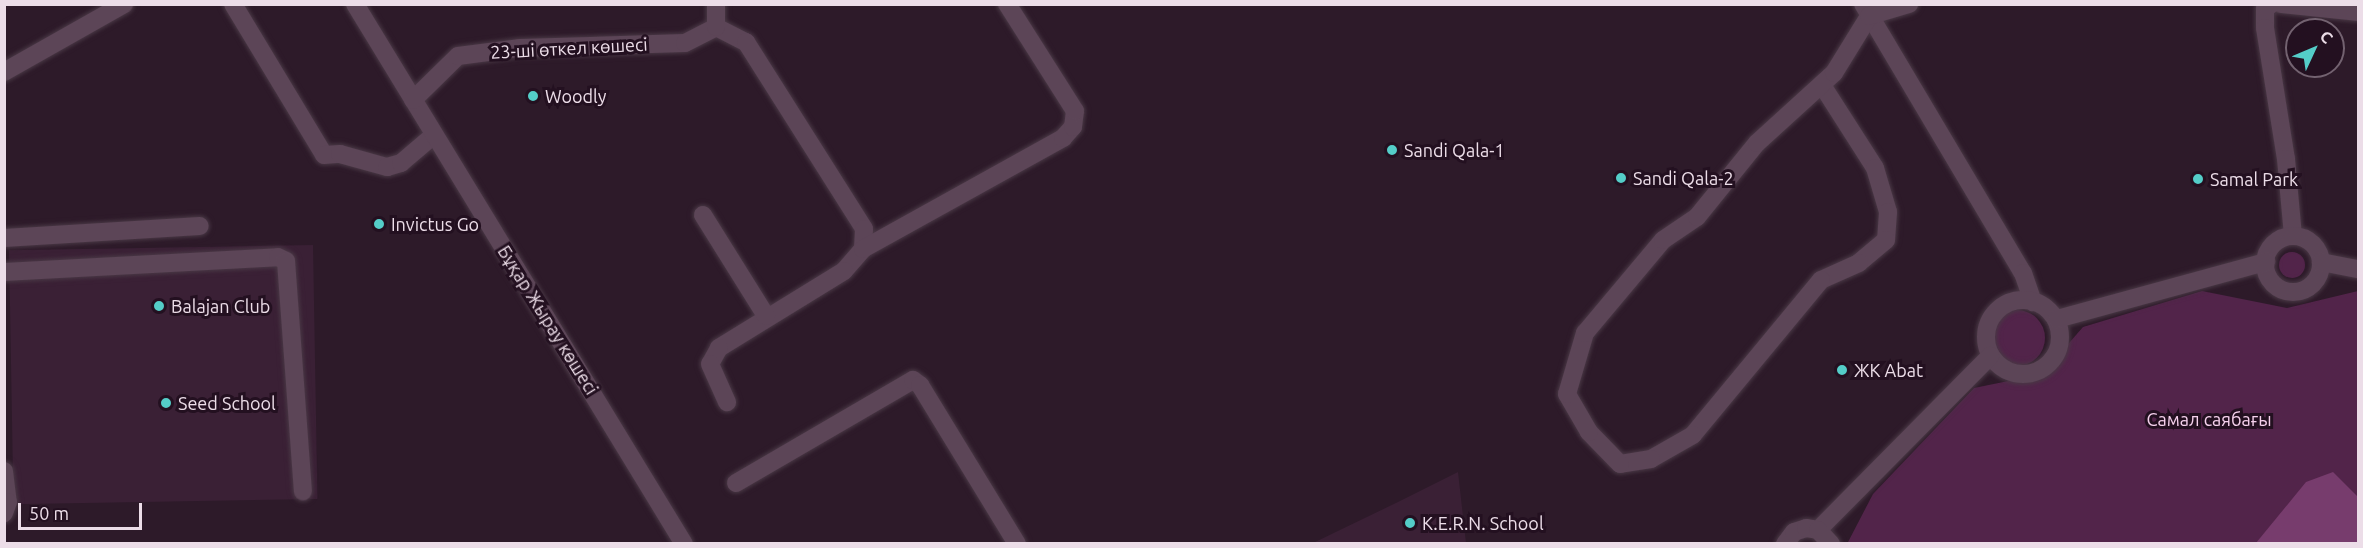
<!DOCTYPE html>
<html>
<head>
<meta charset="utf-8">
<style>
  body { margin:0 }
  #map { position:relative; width:2363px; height:548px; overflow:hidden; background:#2d1a29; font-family:Ubuntu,sans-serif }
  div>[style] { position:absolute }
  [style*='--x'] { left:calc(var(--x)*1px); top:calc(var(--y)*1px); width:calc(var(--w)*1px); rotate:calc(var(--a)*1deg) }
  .built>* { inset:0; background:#3a2035; transform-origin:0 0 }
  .green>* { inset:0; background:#52244a }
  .round { border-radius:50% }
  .forest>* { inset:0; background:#773c6d }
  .roads { filter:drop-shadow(0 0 2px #493845) drop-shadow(0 0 2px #493845) }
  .minor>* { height:18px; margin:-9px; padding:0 9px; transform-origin:9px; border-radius:9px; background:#5c4557 }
  .minor>.ring { margin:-9px; padding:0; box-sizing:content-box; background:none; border:18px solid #5c4557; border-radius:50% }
  .dots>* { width:16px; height:16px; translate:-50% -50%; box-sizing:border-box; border:3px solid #231020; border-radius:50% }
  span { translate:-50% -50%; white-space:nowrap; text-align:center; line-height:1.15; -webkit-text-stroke:6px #231020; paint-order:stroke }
  .street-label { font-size:18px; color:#ecdde8 }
  .poi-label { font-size:18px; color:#ecdde8 }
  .left { translate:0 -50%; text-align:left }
  .park-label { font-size:18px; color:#f6d1ed }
  .frame { position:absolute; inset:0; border:6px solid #ecdde8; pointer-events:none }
  .north { position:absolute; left:2285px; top:18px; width:60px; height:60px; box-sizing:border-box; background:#231020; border:2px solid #736270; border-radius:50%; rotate:46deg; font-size:16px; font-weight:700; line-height:24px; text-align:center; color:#ecdde8 }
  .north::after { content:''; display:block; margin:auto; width:21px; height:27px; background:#54cdc8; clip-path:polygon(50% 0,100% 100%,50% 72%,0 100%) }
  .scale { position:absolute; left:18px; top:503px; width:124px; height:27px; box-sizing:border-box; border:3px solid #ecdde8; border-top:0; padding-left:8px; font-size:18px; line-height:21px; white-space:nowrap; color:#ecdde8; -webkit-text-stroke:4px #231020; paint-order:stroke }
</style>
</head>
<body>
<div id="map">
  <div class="built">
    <div style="left:313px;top:245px;width:254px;height:304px;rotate:89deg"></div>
    <div style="clip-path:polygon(1458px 472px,1466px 543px,1313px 543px,1398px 502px)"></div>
  </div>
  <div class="green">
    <div class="round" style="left:2279px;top:252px;width:26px;height:26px"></div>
    <div style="clip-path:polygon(2202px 291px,2287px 308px,2358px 291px,2358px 543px,1847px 544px,1873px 494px,1974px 388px,2042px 374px,2083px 327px)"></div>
    <div class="round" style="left:1989px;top:310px;width:56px;height:56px"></div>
  </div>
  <div class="forest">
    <div style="clip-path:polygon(2333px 472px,2358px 497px,2358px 543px,2256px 543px,2306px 482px)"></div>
  </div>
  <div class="roads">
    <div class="minor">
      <div style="--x:233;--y:4;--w:176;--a:58.9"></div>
      <div style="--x:324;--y:155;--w:16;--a:-4"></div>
      <div style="--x:340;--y:154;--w:49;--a:15.5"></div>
      <div style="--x:387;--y:167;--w:15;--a:-16"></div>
      <div style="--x:401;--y:163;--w:43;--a:-40.3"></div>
      <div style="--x:355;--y:4;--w:632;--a:58.65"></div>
      <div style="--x:1863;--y:4;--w:313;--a:59.3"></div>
      <div style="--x:2023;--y:273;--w:31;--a:71"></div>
      <div style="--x:2271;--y:4;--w:8;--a:140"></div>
      <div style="--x:2265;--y:9;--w:19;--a:90"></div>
      <div style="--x:2265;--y:28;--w:133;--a:80.9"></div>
      <div style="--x:2286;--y:159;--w:77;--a:84.8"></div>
      <div style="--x:2281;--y:4;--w:77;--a:5.9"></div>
      <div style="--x:716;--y:27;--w:34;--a:27"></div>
      <div style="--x:746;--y:42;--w:221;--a:57.7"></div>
      <div style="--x:864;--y:229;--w:20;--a:93"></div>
      <div style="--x:863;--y:249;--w:29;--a:131"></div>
      <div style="--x:844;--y:271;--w:147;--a:148.4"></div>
      <div style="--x:719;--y:348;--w:18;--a:119"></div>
      <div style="--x:710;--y:364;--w:42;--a:65.9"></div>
      <div style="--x:4;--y:72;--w:138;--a:-29.5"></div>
      <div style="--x:1822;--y:85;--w:98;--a:57.4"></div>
      <div style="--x:1875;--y:168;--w:46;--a:73.5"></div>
      <div style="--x:1888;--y:212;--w:28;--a:94"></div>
      <div style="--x:1886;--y:240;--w:35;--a:140"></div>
      <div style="--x:1859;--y:263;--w:42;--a:155.9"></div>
      <div style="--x:1821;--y:280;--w:201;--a:129.6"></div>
      <div style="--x:1693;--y:435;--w:48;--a:150.3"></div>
      <div style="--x:1651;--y:459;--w:31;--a:171"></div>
      <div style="--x:1620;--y:464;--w:45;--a:-134.1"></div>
      <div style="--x:1589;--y:432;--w:44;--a:-120.1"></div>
      <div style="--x:1567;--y:394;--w:64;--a:-73.6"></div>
      <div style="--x:1585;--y:333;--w:121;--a:-50"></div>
      <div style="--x:1663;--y:240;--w:41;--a:-34.1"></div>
      <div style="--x:1697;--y:217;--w:95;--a:-51"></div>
      <div style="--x:1757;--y:143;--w:104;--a:-42.3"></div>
      <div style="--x:1834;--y:73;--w:67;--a:-58.4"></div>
      <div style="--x:1869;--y:16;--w:42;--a:-16.7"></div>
      <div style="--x:413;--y:100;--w:63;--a:-44.4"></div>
      <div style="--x:458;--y:56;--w:63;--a:-7.4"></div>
      <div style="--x:520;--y:48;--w:165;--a:-1.7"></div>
      <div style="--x:685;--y:43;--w:35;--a:-27"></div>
      <div style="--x:716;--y:27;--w:23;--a:-90"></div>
      <div style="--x:703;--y:215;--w:119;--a:58"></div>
      <div class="ring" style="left:2265px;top:236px;width:38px;height:38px"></div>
      <div style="--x:4;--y:238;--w:196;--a:-3.5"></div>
      <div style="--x:863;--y:249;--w:229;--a:-29"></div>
      <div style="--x:1063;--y:138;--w:15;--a:-48"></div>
      <div style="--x:1073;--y:127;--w:16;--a:-83"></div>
      <div style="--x:1075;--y:111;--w:127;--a:-122.4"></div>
      <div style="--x:2321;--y:262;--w:38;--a:11"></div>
      <div style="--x:4;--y:272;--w:274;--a:-3.1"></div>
      <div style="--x:278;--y:257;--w:9;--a:27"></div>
      <div style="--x:286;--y:261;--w:231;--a:85.8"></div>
      <div class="ring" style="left:1986px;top:300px;width:56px;height:56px"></div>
      <div style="--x:2057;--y:319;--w:217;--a:-15.3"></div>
      <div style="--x:4;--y:471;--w:31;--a:83"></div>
      <div style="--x:8;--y:502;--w:12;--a:110"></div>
      <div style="--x:736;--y:483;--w:205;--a:-30.2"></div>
      <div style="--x:913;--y:380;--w:9;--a:36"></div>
      <div style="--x:920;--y:385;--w:186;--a:58.6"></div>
      <div style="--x:1818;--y:530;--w:245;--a:-45.3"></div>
      <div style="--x:1785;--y:544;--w:15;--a:-53"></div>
      <div style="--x:1794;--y:532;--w:13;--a:-18"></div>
      <div style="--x:1806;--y:528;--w:12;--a:9"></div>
      <div style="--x:1818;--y:530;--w:19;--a:47"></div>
    </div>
  </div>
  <div class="dots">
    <div style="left:533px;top:96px;background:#54cdc8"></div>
    <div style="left:1392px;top:150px;background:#54cdc8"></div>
    <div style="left:1621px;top:178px;background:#54cdc8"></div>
    <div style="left:2198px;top:179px;background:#54cdc8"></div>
    <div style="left:379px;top:224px;background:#54cdc8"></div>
    <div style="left:159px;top:306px;background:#54cdc8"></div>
    <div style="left:1842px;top:370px;background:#54cdc8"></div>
    <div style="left:166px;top:403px;background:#54cdc8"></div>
    <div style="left:1410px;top:523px;background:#54cdc8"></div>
  </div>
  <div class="street-label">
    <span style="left:569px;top:48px;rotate:-3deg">23-ші өткел көшесі</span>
    <span style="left:548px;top:320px;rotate:58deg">Бұқар Жырау көшесі</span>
  </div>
  <div class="poi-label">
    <span class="left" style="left:545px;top:96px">Woodly</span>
    <span class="left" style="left:1404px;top:150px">Sandi Qala-1</span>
    <span class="left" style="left:1633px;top:178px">Sandi Qala-2</span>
    <span class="left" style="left:2210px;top:179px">Samal Park</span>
    <span class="left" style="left:391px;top:224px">Invictus Go</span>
    <span class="left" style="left:171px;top:306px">Balajan Club</span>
    <span class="left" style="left:1854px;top:370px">ЖК Abat</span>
    <span class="left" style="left:178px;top:403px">Seed School</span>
    <span class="left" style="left:1422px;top:523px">K.E.R.N. School</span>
  </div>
  <div class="park-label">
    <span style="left:2209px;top:419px">Самал саябағы</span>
  </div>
  <div class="frame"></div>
  <div class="north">С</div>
  <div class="scale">50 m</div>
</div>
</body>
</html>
